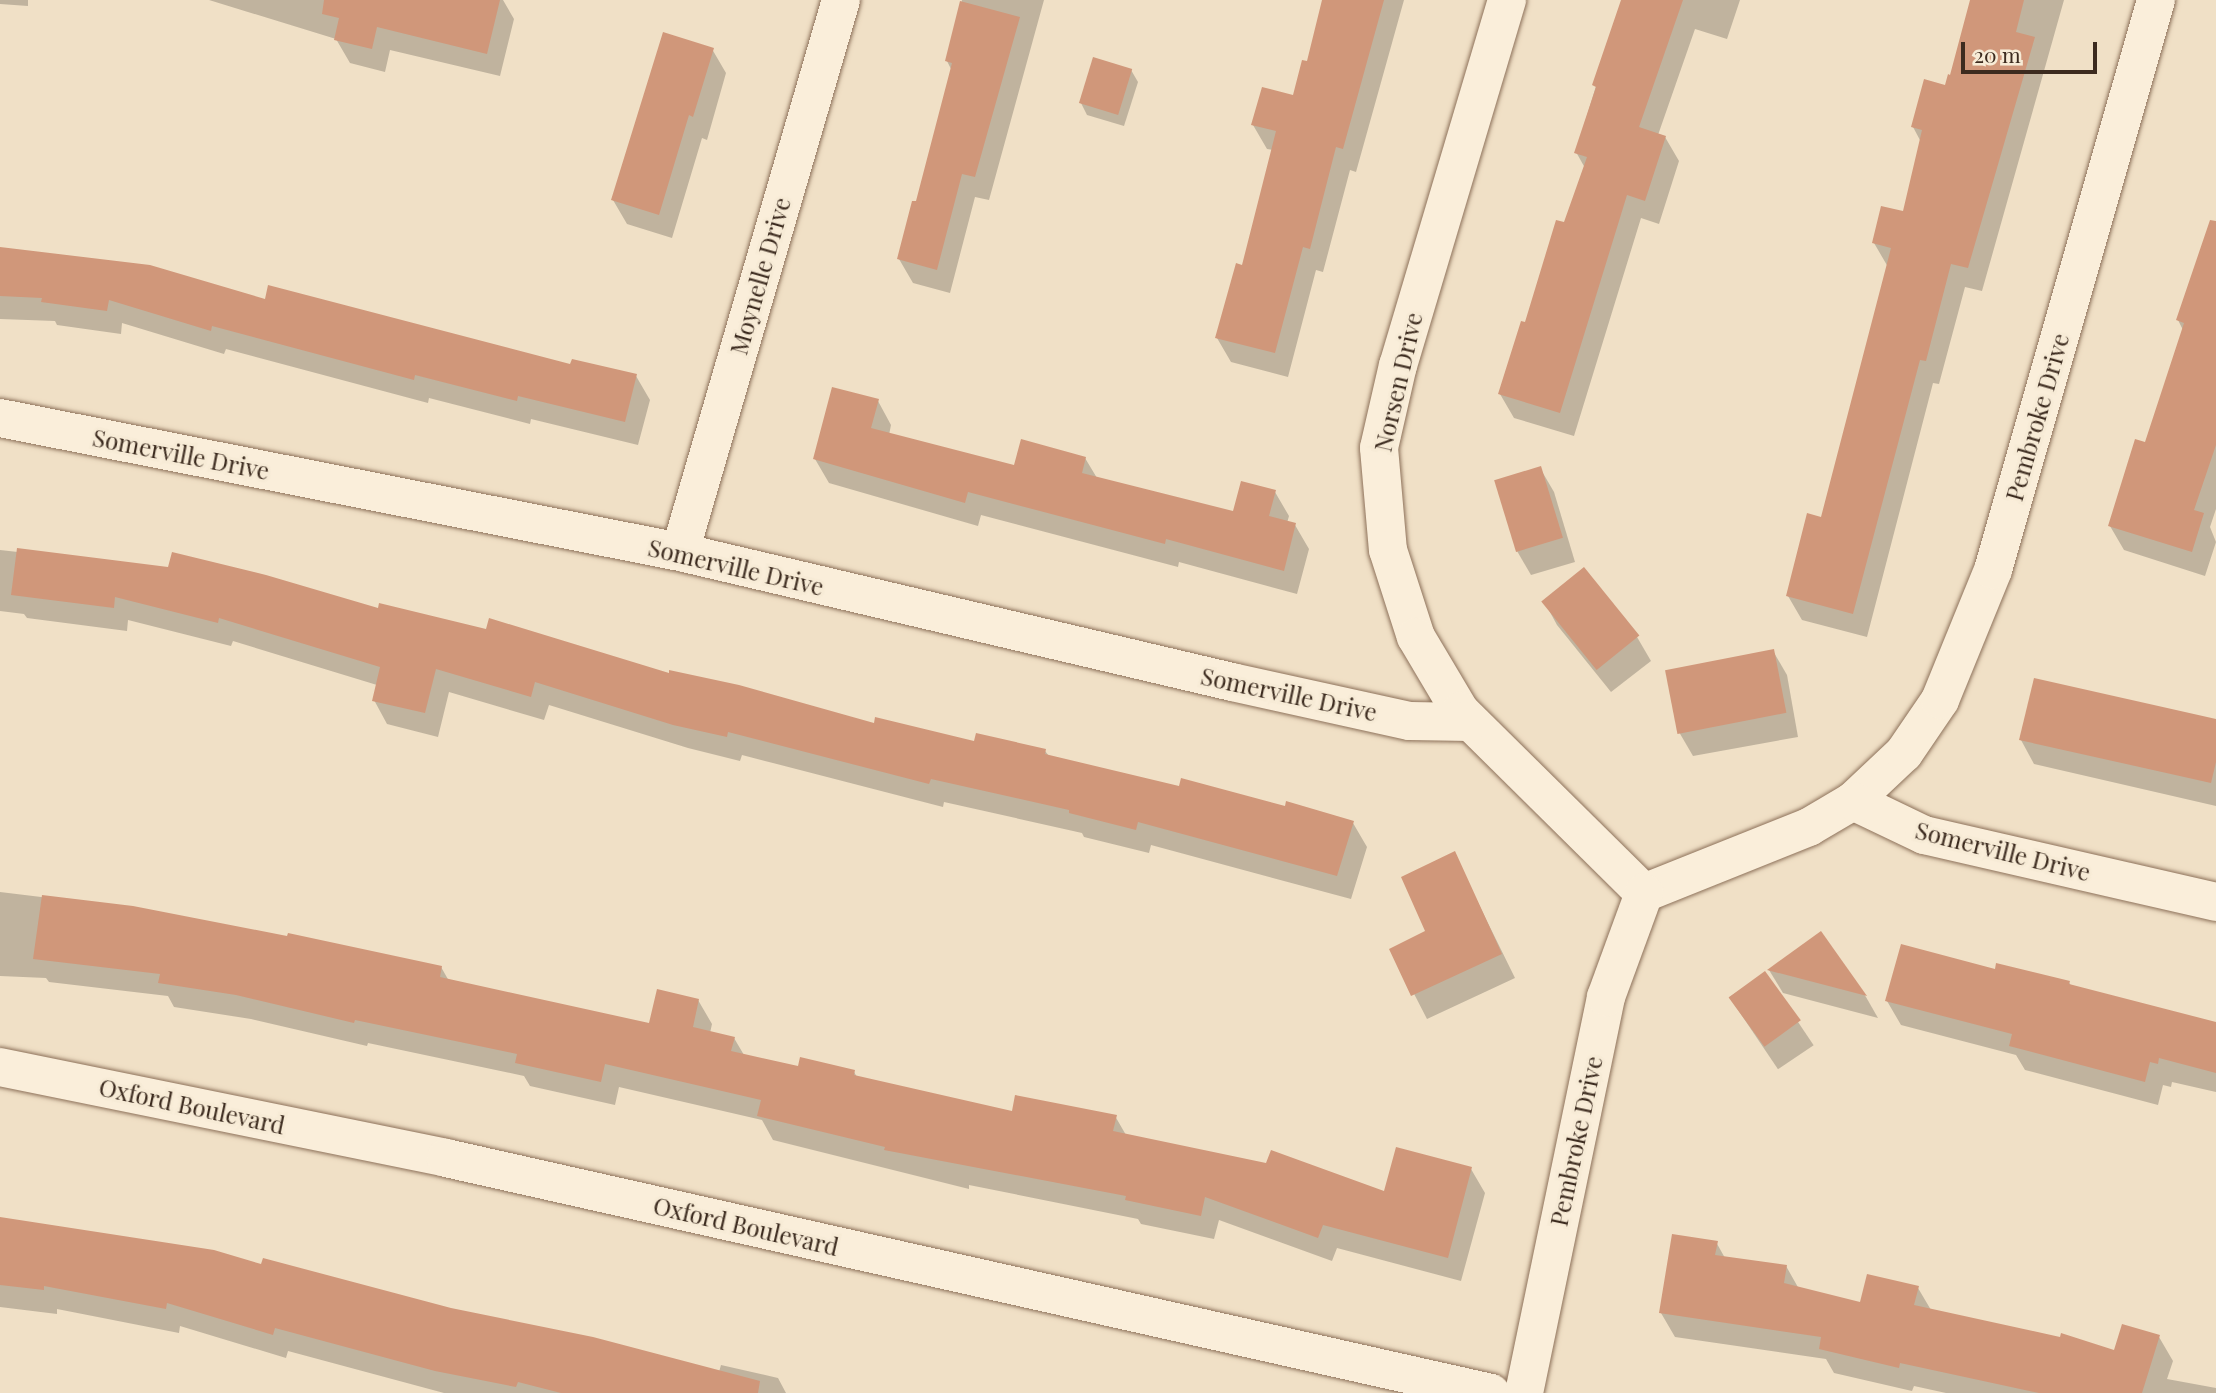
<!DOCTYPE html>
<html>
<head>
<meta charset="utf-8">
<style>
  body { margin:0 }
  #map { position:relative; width:2216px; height:1393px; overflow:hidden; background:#f0e0c6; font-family:"Playfair Display",serif }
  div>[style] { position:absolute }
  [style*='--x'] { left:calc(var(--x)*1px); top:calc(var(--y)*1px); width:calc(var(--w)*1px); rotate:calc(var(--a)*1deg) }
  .shadow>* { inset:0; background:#0003; transform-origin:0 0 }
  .building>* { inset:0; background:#d0977a; transform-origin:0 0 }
  .roads { filter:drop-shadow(0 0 2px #8d715a) drop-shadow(0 0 2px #8d715a) }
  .street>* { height:38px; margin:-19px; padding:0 19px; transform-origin:19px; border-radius:19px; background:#faeeda }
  span { translate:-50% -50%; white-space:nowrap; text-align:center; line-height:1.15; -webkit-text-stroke:6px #f7ebd6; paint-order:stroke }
  .street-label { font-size:24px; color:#3c2b1f }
  .scale { position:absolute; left:1961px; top:42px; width:136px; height:32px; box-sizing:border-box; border:4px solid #3c2b1f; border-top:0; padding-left:9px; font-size:21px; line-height:24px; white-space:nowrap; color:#3c2b1f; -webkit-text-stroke:5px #f7ebd6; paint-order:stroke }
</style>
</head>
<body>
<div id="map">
  <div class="shadow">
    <div style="clip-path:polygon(0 0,28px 0,28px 6px,0 4px)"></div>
    <div style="clip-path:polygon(209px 0,503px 0,514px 19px,500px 76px,390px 50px,385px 72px,350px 63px,336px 39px)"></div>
    <div style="clip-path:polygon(962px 0,1044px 0,989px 200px,975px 197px,950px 293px,913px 283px,899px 259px,917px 204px,952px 71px,947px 61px)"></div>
    <div style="clip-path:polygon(1325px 0,1404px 0,1356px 172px,1350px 170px,1323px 272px,1316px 270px,1288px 377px,1231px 362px,1217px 338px,1244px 267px,1273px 150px,1267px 149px,1253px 125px,1294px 97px,1308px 63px)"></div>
    <div style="clip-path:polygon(1622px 0,1740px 0,1727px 39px,1695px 29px,1658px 135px,1665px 137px,1679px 161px,1659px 224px,1641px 218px,1574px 436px,1514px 418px,1500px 394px,1585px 168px,1576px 152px)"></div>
    <div style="clip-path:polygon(1972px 0,2064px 0,1982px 291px,1965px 287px,1939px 384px,1933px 383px,1867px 637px,1802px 620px,1788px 596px,1822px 519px,1888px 267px,1874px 243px,1904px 213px,1921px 142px,1913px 127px,1952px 77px)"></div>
    <div style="clip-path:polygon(712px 49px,726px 73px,707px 140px,702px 138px,672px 238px,627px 224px,613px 200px)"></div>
    <div style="clip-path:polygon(1131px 70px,1138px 82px,1124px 126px,1087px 115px,1081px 103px)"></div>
    <div style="clip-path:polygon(0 249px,571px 366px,636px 376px,650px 400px,638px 445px,531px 419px,530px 424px,429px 398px,428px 403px,226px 349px,224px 354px,122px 323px,121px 334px,57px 325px,55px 321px,0 319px)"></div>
    <div style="clip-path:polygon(2216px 266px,2216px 509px,2210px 527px,2216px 542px,2205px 576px,2124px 550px,2110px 526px,2146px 444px,2183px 330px,2178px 320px)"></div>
    <div style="clip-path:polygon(878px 401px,891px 425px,889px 435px,1015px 467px,1085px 458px,1097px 478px,1234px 513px,1275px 492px,1289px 516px,1287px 523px,1295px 525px,1309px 549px,1297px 594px,1179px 562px,1178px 567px,981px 515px,978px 526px,829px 483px,815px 459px)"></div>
    <div style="clip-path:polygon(1540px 468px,1554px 492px,1575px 562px,1531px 575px,1517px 551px)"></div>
    <div style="clip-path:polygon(0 550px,170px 569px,379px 611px,875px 725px,975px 743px,1045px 751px,1049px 756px,1180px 789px,1353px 823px,1367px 847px,1351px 899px,1151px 845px,1149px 853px,1084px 837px,1082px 833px,944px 802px,943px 807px,742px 755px,740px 761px,688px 748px,549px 705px,544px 720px,449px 692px,438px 737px,387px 724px,374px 700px,377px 685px,233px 641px,231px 646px,128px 620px,127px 631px,27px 618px,24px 614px,0 611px)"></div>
    <div style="clip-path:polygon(1544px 601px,1637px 637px,1651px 661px,1611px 692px,1557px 625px)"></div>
    <div style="clip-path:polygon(1773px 651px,1787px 675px,1798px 737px,1693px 756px,1679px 732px)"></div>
    <div style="clip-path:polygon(2216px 721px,2216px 806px,2034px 764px,2021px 740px)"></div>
    <div style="clip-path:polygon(1454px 854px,1515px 978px,1427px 1019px,1391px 949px,1427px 932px)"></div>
    <div style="clip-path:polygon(0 892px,132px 908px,441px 967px,449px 981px,650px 1025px,698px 1000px,712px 1024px,710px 1033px,734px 1038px,744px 1055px,799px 1068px,854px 1072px,857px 1077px,1013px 1113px,1115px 1116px,1126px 1135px,1385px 1194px,1471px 1169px,1485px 1193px,1461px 1281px,1337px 1248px,1332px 1261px,1219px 1220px,1214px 1239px,1141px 1224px,1138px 1219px,969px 1185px,969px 1189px,773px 1140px,762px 1120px,619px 1087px,615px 1105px,530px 1086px,524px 1076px,368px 1043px,367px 1046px,251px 1019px,174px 1007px,168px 996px,49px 982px,46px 978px,0 976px)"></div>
    <div style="clip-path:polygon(1820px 934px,1866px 997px,1878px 1018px,1783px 993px,1769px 970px)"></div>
    <div style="clip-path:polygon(1996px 971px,2069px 982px,2071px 986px,2216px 1024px,2216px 1092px,2172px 1082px,2171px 1087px,2163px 1085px,2158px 1105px,2025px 1070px,2016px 1055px,1901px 1025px,1887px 1001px)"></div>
    <div style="left:1765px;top:973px;width:87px;height:43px;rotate:56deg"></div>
    <div style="clip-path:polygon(0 1219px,214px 1252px,263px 1266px,719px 1372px,721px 1365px,778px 1378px,786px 1393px,444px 1393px,288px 1351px,286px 1358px,180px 1326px,179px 1333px,57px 1309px,57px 1314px,0 1307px)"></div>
    <div style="clip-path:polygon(1716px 1242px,1725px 1258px,1786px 1266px,1799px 1289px,1862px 1304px,1918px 1288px,1931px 1310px,2115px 1352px,2159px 1337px,2173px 1361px,2167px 1379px,2216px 1388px,2216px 1393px,1946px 1393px,1914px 1386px,1912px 1391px,1834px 1373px,1826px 1359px,1675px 1337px,1661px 1313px)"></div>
  </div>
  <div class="building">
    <div style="clip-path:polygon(324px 0,500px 0,487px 54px,377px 27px,372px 49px,334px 40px,339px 18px,322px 14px)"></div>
    <div style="clip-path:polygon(1322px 0,1384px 0,1343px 149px,1336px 147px,1310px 249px,1303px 247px,1275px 353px,1215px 338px,1236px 263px,1242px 265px,1276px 131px,1251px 125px,1262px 87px,1293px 95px,1302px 60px,1307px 61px)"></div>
    <div style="clip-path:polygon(1621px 0,1683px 0,1639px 127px,1666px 136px,1645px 201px,1627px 195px,1560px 413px,1498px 394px,1521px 321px,1525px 322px,1556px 220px,1564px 222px,1587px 157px,1574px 153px,1596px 87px,1592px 85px)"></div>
    <div style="clip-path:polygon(1970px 0,2024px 0,2016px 32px,2035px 37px,1968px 268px,1951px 264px,1926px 361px,1920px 360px,1853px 614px,1786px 596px,1807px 513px,1821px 517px,1891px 248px,1872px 243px,1881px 206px,1903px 211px,1922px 130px,1911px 127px,1924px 79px,1945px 85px,1948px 74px,1950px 75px)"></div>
    <div style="clip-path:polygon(960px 1px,1020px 17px,975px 177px,962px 174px,937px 270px,897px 259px,912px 201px,916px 201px,952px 63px,945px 61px)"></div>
    <div style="clip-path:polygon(663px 32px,714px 48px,693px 117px,689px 115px,659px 215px,611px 200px)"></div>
    <div style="left:1093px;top:57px;width:41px;height:48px;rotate:17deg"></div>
    <div style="clip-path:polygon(2210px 220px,2216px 221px,2216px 445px,2194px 510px,2204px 513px,2192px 552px,2108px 526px,2135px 439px,2145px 442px,2184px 323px,2176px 320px)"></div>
    <div style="clip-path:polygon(0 247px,150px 265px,265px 299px,268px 285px,570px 364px,572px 359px,637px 374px,625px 422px,518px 396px,517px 401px,415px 375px,414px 380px,212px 326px,211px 331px,109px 300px,107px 311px,41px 302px,42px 298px,0 296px)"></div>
    <div style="clip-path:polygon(832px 387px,879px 399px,871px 428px,1014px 465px,1021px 439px,1086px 457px,1082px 473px,1233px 511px,1241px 481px,1276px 490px,1269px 516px,1296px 523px,1284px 571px,1166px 539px,1165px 544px,968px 492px,965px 503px,813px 459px)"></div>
    <div style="left:1541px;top:466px;width:75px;height:49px;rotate:73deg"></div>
    <div style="clip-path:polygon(17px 548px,168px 567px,172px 552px,266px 575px,378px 608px,379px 603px,486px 629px,489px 618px,669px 673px,669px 670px,739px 685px,874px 723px,875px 717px,974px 741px,976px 733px,1046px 749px,1045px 754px,1179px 786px,1181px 778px,1285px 806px,1286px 801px,1354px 821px,1337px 876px,1138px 822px,1136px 830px,1069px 813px,1069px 810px,931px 779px,929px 784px,728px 732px,727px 737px,673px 725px,535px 682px,531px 697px,436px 669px,425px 713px,372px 701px,380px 667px,219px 618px,218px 623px,115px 597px,114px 608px,11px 595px)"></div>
    <div style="left:1584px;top:567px;width:88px;height:55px;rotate:51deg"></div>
    <div style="left:1774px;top:649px;width:65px;height:111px;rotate:79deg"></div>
    <div style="clip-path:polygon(2034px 678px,2216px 719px,2216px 762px,2211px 783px,2019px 740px)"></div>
    <div style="clip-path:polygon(1455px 851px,1502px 954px,1411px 996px,1389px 949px,1425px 931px,1401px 877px)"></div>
    <div style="clip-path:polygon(42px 895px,133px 906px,287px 936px,288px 933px,442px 966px,440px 977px,649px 1023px,657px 989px,699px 999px,693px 1027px,735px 1037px,731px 1051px,798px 1066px,800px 1057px,855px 1070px,854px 1075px,1012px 1111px,1015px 1095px,1117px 1115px,1113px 1131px,1266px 1163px,1271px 1150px,1384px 1191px,1396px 1147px,1472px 1167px,1448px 1258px,1323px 1225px,1318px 1238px,1205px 1197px,1201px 1216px,1125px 1200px,1126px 1196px,884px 1150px,885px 1147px,757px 1116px,761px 1100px,605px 1064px,601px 1082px,515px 1063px,517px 1054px,355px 1020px,354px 1023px,236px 995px,158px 983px,160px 974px,33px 959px)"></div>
    <div style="clip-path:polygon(1821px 931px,1867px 996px,1767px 970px)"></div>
    <div style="clip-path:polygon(1901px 944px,1995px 969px,1996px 963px,2070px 981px,2069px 984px,2216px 1022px,2216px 1073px,2159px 1058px,2158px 1064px,2150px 1062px,2145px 1082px,2009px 1046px,2012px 1034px,1885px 1001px)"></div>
    <div style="left:1765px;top:971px;width:61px;height:45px;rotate:54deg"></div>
    <div style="clip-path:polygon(0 1217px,214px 1250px,261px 1264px,263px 1258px,451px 1308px,593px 1337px,760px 1381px,758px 1393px,561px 1393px,518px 1382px,516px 1387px,435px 1371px,275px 1328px,273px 1335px,167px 1303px,166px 1309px,44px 1286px,44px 1290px,0 1285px)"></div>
    <div style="clip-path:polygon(1672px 1234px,1718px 1241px,1715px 1255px,1787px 1265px,1784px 1283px,1860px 1302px,1867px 1274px,1919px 1286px,1914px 1305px,2060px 1337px,2061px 1333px,2114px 1350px,2122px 1324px,2160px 1335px,2142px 1393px,2039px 1393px,1900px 1363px,1899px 1368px,1819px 1349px,1821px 1337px,1659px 1313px)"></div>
  </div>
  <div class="roads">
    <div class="street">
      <div style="--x:1507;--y:0;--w:381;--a:106.6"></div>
      <div style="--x:1398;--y:365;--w:85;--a:102.9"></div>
      <div style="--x:1379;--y:448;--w:102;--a:85"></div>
      <div style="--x:1388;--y:550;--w:91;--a:72.2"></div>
      <div style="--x:1416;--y:637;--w:86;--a:59.3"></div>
      <div style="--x:1460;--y:711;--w:259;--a:44.7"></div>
      <div style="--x:0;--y:418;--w:693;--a:11.15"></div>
      <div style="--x:680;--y:552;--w:567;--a:13.25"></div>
      <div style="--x:1232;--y:682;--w:182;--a:12.4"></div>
      <div style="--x:1410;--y:721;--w:60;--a:1"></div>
      <div style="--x:680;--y:552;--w:575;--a:-73.74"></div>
      <div style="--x:1853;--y:801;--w:70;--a:-43.3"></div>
      <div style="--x:1904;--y:753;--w:64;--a:-55.8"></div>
      <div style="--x:1940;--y:700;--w:140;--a:-67.8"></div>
      <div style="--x:1993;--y:570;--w:593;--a:-74.04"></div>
      <div style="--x:1644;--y:893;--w:178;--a:-21.8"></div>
      <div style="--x:1809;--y:827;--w:51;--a:-30.6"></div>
      <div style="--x:1853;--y:801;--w:79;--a:25.6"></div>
      <div style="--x:1924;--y:835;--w:300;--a:12.9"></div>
      <div style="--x:0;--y:1067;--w:455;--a:11.5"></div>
      <div style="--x:446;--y:1158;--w:1071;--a:12.67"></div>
      <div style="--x:1524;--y:1393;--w:404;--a:-78.3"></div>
      <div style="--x:1606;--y:997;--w:111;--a:-69.9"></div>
    </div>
  </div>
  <div class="street-label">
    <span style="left:760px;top:276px;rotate:-74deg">Moynelle Drive</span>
    <span style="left:1398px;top:382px;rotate:-77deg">Norsen Drive</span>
    <span style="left:2037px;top:417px;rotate:-74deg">Pembroke Drive</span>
    <span style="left:181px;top:454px;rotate:11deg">Somerville Drive</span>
    <span style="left:736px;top:567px;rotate:13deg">Somerville Drive</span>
    <span style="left:1289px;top:694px;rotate:12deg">Somerville Drive</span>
    <span style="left:2003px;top:851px;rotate:14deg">Somerville Drive</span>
    <span style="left:192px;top:1106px;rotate:12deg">Oxford Boulevard</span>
    <span style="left:1576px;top:1141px;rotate:-78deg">Pembroke Drive</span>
    <span style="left:746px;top:1226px;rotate:13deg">Oxford Boulevard</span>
  </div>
  <div class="scale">20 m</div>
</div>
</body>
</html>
